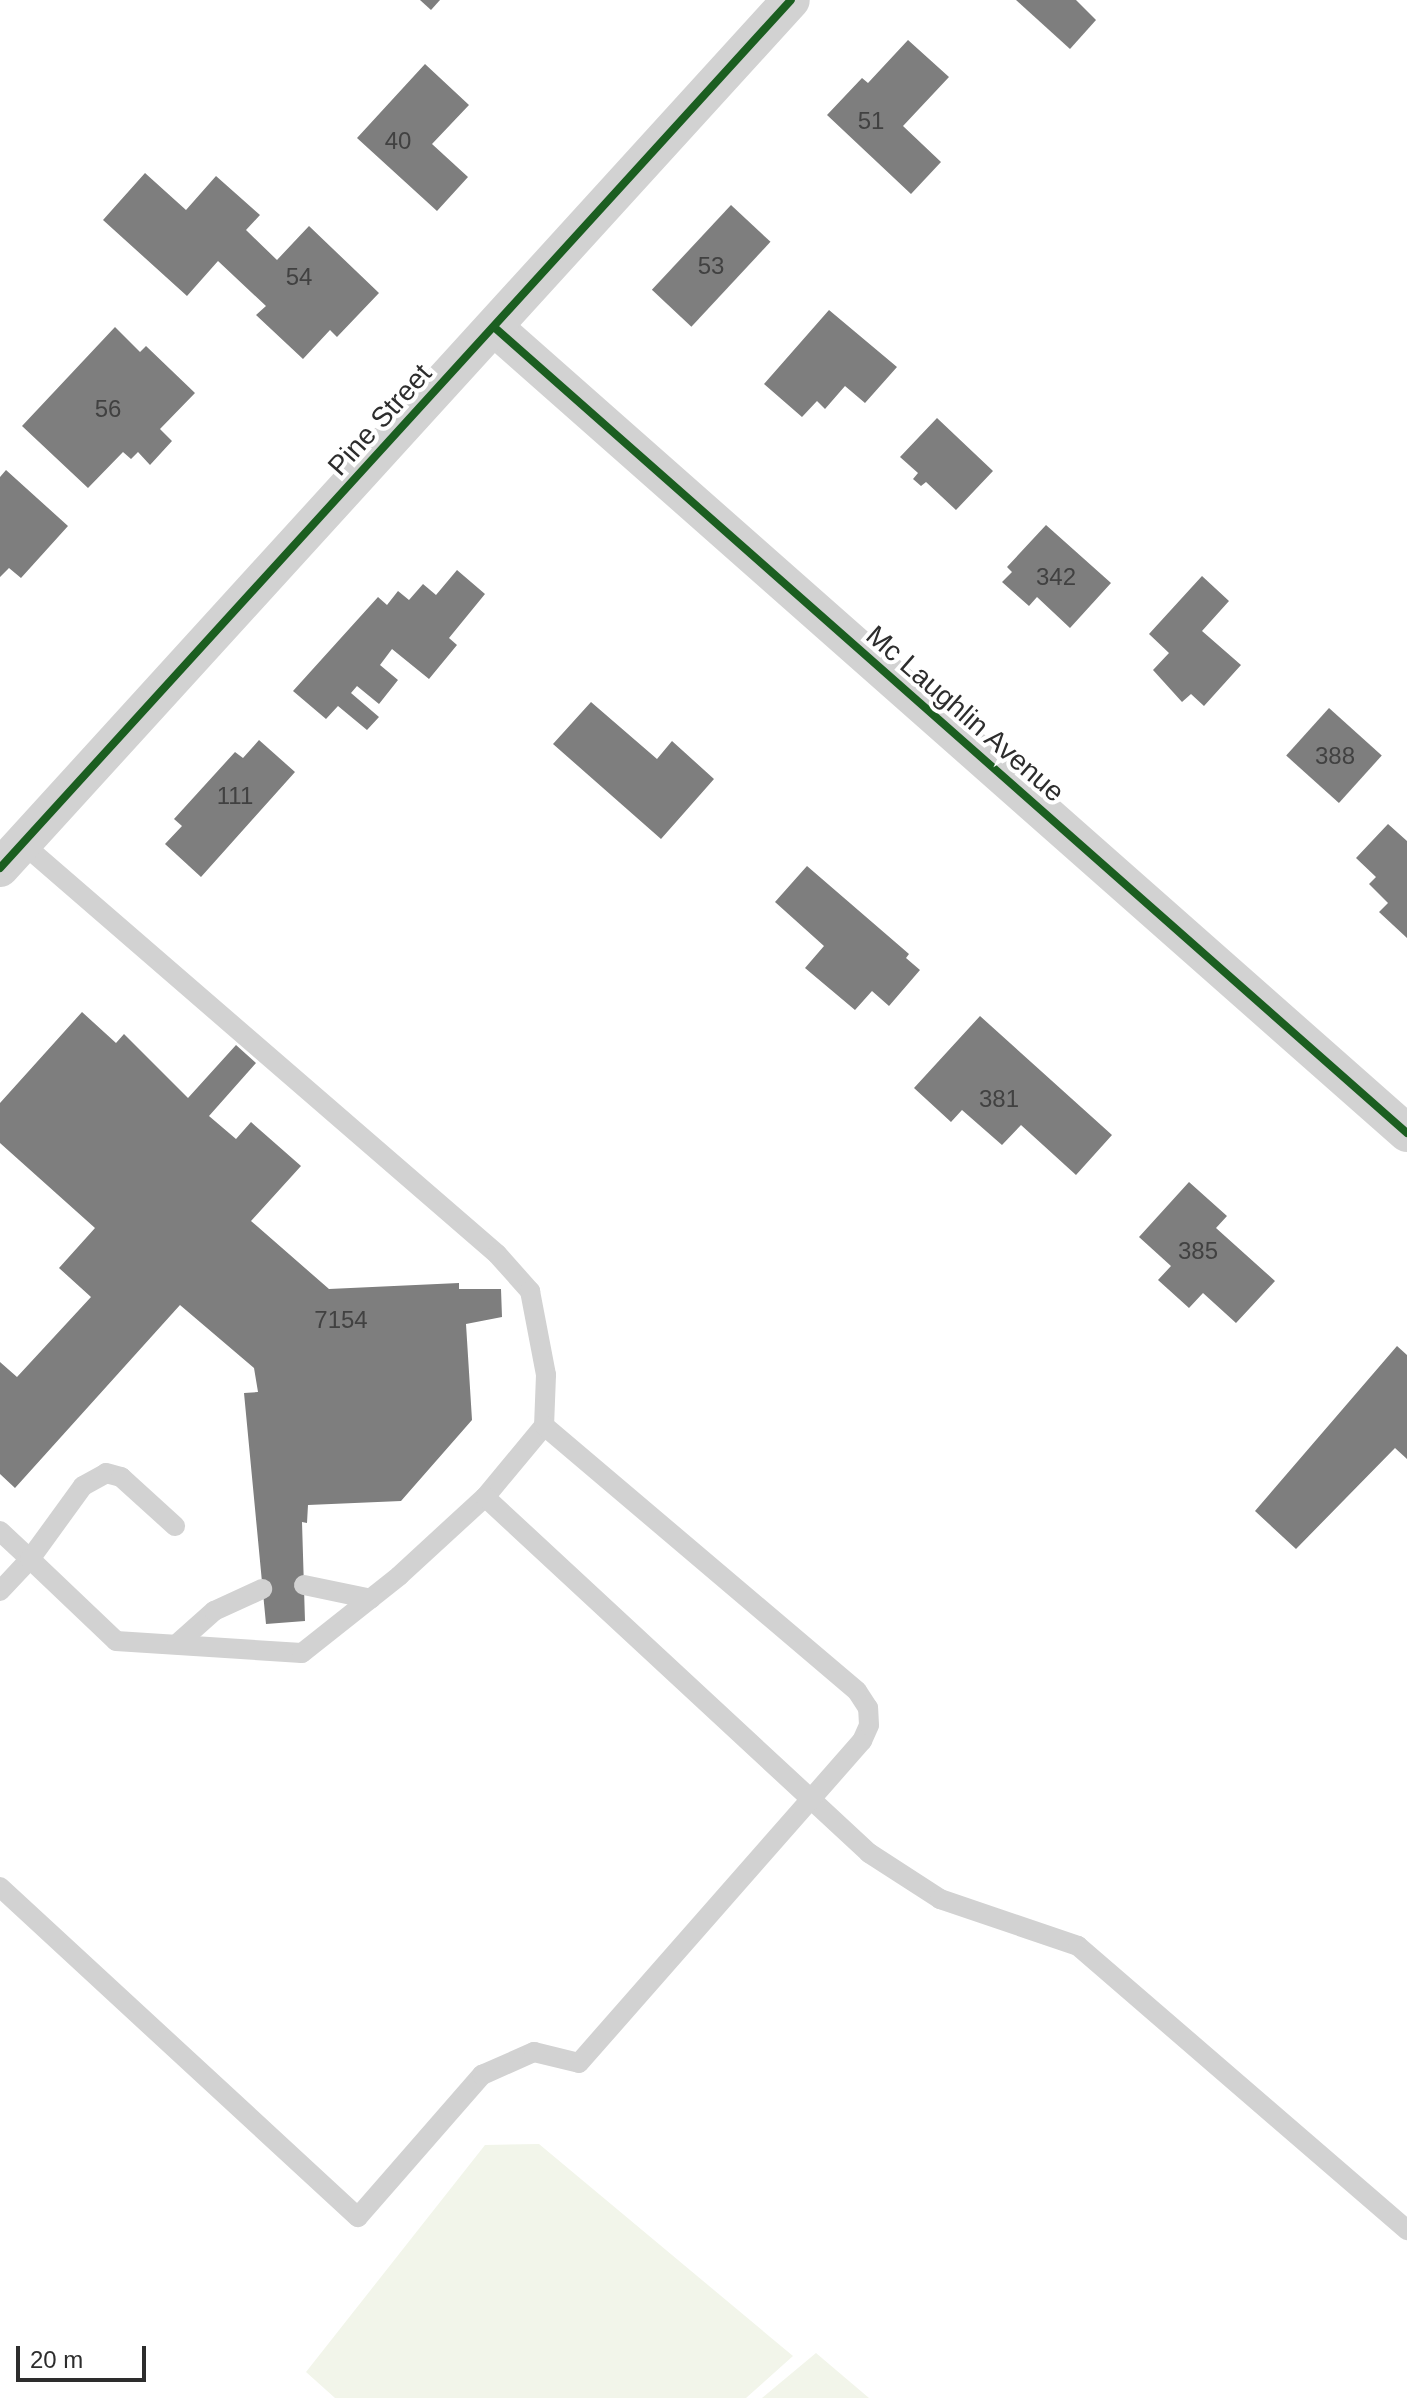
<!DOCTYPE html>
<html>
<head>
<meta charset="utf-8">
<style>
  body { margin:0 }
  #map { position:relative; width:1407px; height:2398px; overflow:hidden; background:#fff; font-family:Arial,sans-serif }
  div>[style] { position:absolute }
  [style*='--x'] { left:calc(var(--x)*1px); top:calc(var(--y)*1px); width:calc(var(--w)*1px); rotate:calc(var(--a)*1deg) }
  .green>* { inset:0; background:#f2f5ea }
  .building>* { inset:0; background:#7e7e7e; transform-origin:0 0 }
  .lane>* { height:20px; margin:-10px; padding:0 10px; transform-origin:10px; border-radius:10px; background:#d2d2d2 }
  .street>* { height:38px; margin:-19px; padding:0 19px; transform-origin:19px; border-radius:19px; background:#d2d2d2 }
  .cycleway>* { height:8px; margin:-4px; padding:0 4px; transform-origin:4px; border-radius:4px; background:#1b5e20 }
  span { translate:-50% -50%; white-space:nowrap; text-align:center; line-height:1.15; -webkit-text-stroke:8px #fff; paint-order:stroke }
  .number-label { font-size:24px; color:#414141 }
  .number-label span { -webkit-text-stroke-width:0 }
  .street-label { font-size:28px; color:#2d2d2d }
  .scale { position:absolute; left:16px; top:2346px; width:130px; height:36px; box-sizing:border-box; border:4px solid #2d2d2d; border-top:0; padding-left:10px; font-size:24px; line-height:28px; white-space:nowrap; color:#2d2d2d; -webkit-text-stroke:6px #fff; paint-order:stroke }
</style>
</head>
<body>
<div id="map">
  <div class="green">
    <div style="clip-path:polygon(539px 2144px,793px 2356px,746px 2398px,335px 2398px,306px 2372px,485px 2145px)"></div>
    <div style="clip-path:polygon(816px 2353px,869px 2398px,762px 2398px)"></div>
  </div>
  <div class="building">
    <div style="clip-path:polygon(420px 0,440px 0,431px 10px)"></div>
    <div style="clip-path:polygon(1016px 0,1076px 0,1096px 20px,1070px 49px)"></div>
    <div style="clip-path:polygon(908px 40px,949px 77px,903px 126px,941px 162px,911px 194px,827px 115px,862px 78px,868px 83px)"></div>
    <div style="clip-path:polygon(425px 64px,469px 105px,432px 144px,468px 177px,437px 211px,357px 138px)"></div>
    <div style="clip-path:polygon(145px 173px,186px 210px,216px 176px,260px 215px,246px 230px,277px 260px,309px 226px,379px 293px,337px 337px,330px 330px,303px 359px,256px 315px,266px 306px,218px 261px,187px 296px,103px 220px)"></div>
    <div style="left:731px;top:205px;width:54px;height:116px;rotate:43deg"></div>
    <div style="clip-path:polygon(829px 310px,897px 367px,865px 403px,845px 386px,825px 409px,817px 401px,802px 417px,764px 384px)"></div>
    <div style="clip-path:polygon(115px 327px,140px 352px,146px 346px,195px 393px,160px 429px,172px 441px,150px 465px,138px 452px,131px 459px,123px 452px,88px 488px,22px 426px)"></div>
    <div style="clip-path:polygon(937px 418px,993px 471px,956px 510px,926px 482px,921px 486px,913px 479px,918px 473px,900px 457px)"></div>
    <div style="clip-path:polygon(6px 470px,68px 526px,21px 578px,9px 568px,0 577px,0 477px)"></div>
    <div style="clip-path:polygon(1046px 525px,1111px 583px,1070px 628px,1037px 597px,1029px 606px,1002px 582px,1012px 572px,1007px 567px)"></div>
    <div style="clip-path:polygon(457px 570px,485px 594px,449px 638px,457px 645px,429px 679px,392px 649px,380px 665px,398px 680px,379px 704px,357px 686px,351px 693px,379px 717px,367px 730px,338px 706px,326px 719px,293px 691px,378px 597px,387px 605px,398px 591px,409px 600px,423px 584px,436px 595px)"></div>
    <div style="clip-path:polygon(1202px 576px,1229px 601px,1202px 631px,1241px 665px,1204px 706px,1191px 694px,1182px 702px,1153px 670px,1169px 653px,1149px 634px)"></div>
    <div style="clip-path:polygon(591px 702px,657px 759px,672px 741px,714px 779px,661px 839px,553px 744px)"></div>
    <div style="left:1329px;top:708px;width:71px;height:64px;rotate:42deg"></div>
    <div style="clip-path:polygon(259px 740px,295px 772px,201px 877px,165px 844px,182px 826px,174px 819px,235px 752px,243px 758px)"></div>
    <div style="clip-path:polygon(1388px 824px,1407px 841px,1407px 938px,1379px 912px,1388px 903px,1369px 884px,1376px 877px,1356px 858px)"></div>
    <div style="clip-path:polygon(807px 866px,909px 954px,906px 958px,920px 970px,889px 1006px,872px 991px,855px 1010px,805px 968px,824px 946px,775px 902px)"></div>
    <div style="clip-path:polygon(82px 1012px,116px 1043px,124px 1034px,188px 1098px,236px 1045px,256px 1063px,209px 1116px,236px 1139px,251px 1122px,301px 1166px,251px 1221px,329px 1289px,459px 1283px,459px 1289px,501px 1289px,502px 1317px,466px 1324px,472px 1420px,401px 1501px,308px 1505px,307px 1523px,302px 1522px,305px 1621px,266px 1624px,244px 1393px,258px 1392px,254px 1368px,180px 1305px,15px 1488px,0 1474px,0 1362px,17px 1377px,91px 1297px,59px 1268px,95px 1228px,0 1143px,0 1103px)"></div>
    <div style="clip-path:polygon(980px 1016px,1112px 1135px,1076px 1175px,1021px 1125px,1002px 1145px,962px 1110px,951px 1122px,914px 1088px)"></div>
    <div style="clip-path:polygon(1189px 1182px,1227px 1216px,1216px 1228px,1275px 1281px,1236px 1323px,1203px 1293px,1189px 1308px,1158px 1280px,1171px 1266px,1139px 1237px)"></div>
    <div style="clip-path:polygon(1397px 1346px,1407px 1355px,1407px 1459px,1395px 1448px,1296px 1549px,1255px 1511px)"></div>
  </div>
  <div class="lane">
    <div style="--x:22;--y:843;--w:628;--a:40.87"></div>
    <div style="--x:497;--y:1254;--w:50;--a:48.3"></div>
    <div style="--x:530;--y:1291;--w:86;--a:79.2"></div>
    <div style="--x:546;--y:1375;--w:51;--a:92.2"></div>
    <div style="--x:544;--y:1426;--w:92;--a:129.7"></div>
    <div style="--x:0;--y:1531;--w:41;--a:43"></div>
    <div style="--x:30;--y:1559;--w:90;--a:-54"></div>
    <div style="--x:83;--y:1486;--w:26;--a:-29"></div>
    <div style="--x:106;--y:1473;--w:16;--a:15"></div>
    <div style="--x:121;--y:1477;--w:73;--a:42.2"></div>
    <div style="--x:304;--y:1585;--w:68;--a:11.8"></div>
    <div style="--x:0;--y:1591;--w:44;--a:-46.8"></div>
    <div style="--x:30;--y:1559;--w:119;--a:43.6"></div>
    <div style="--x:116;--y:1641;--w:186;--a:3.7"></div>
    <div style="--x:302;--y:1653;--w:124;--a:-38.4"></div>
    <div style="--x:399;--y:1576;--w:117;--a:-42.6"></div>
    <div style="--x:485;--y:1497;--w:524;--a:42.83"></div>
    <div style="--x:869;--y:1853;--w:85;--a:32.9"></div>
    <div style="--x:940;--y:1899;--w:146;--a:18.8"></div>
    <div style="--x:1078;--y:1946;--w:435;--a:40.8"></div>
    <div style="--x:177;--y:1644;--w:50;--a:-41.7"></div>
    <div style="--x:214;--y:1611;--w:53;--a:-24.6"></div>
    <div style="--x:0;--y:1887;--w:487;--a:42.7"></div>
    <div style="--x:358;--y:2217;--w:189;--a:-48.9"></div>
    <div style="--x:482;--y:2075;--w:57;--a:-23.9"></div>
    <div style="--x:534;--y:2052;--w:46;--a:13.7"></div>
    <div style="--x:579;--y:2063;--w:429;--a:-48.7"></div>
    <div style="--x:862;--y:1741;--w:17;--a:-66"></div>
    <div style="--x:869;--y:1725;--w:17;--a:-93"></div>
    <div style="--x:868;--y:1708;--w:20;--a:-123"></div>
    <div style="--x:857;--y:1691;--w:410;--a:-139.7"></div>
  </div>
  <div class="street">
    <div style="--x:494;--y:327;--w:1218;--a:41.44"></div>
    <div style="--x:0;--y:868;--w:1174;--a:-47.66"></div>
  </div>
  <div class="cycleway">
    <div style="--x:494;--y:327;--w:1218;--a:41.44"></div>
    <div style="--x:0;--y:868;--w:1174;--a:-47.66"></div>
  </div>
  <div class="number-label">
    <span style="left:871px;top:121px">51</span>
    <span style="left:398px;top:141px">40</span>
    <span style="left:711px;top:266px">53</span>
    <span style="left:299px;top:277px">54</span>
    <span style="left:108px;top:409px">56</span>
    <span style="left:1056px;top:577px">342</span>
    <span style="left:1335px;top:756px">388</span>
    <span style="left:235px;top:796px">111</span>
    <span style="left:999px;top:1099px">381</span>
    <span style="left:1198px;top:1251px">385</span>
    <span style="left:341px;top:1320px">7154</span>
  </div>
  <div class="street-label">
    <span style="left:380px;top:420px;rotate:-48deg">Pine Street</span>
    <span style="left:965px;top:714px;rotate:41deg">Mc Laughlin Avenue</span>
  </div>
  <div class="scale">20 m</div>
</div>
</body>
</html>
